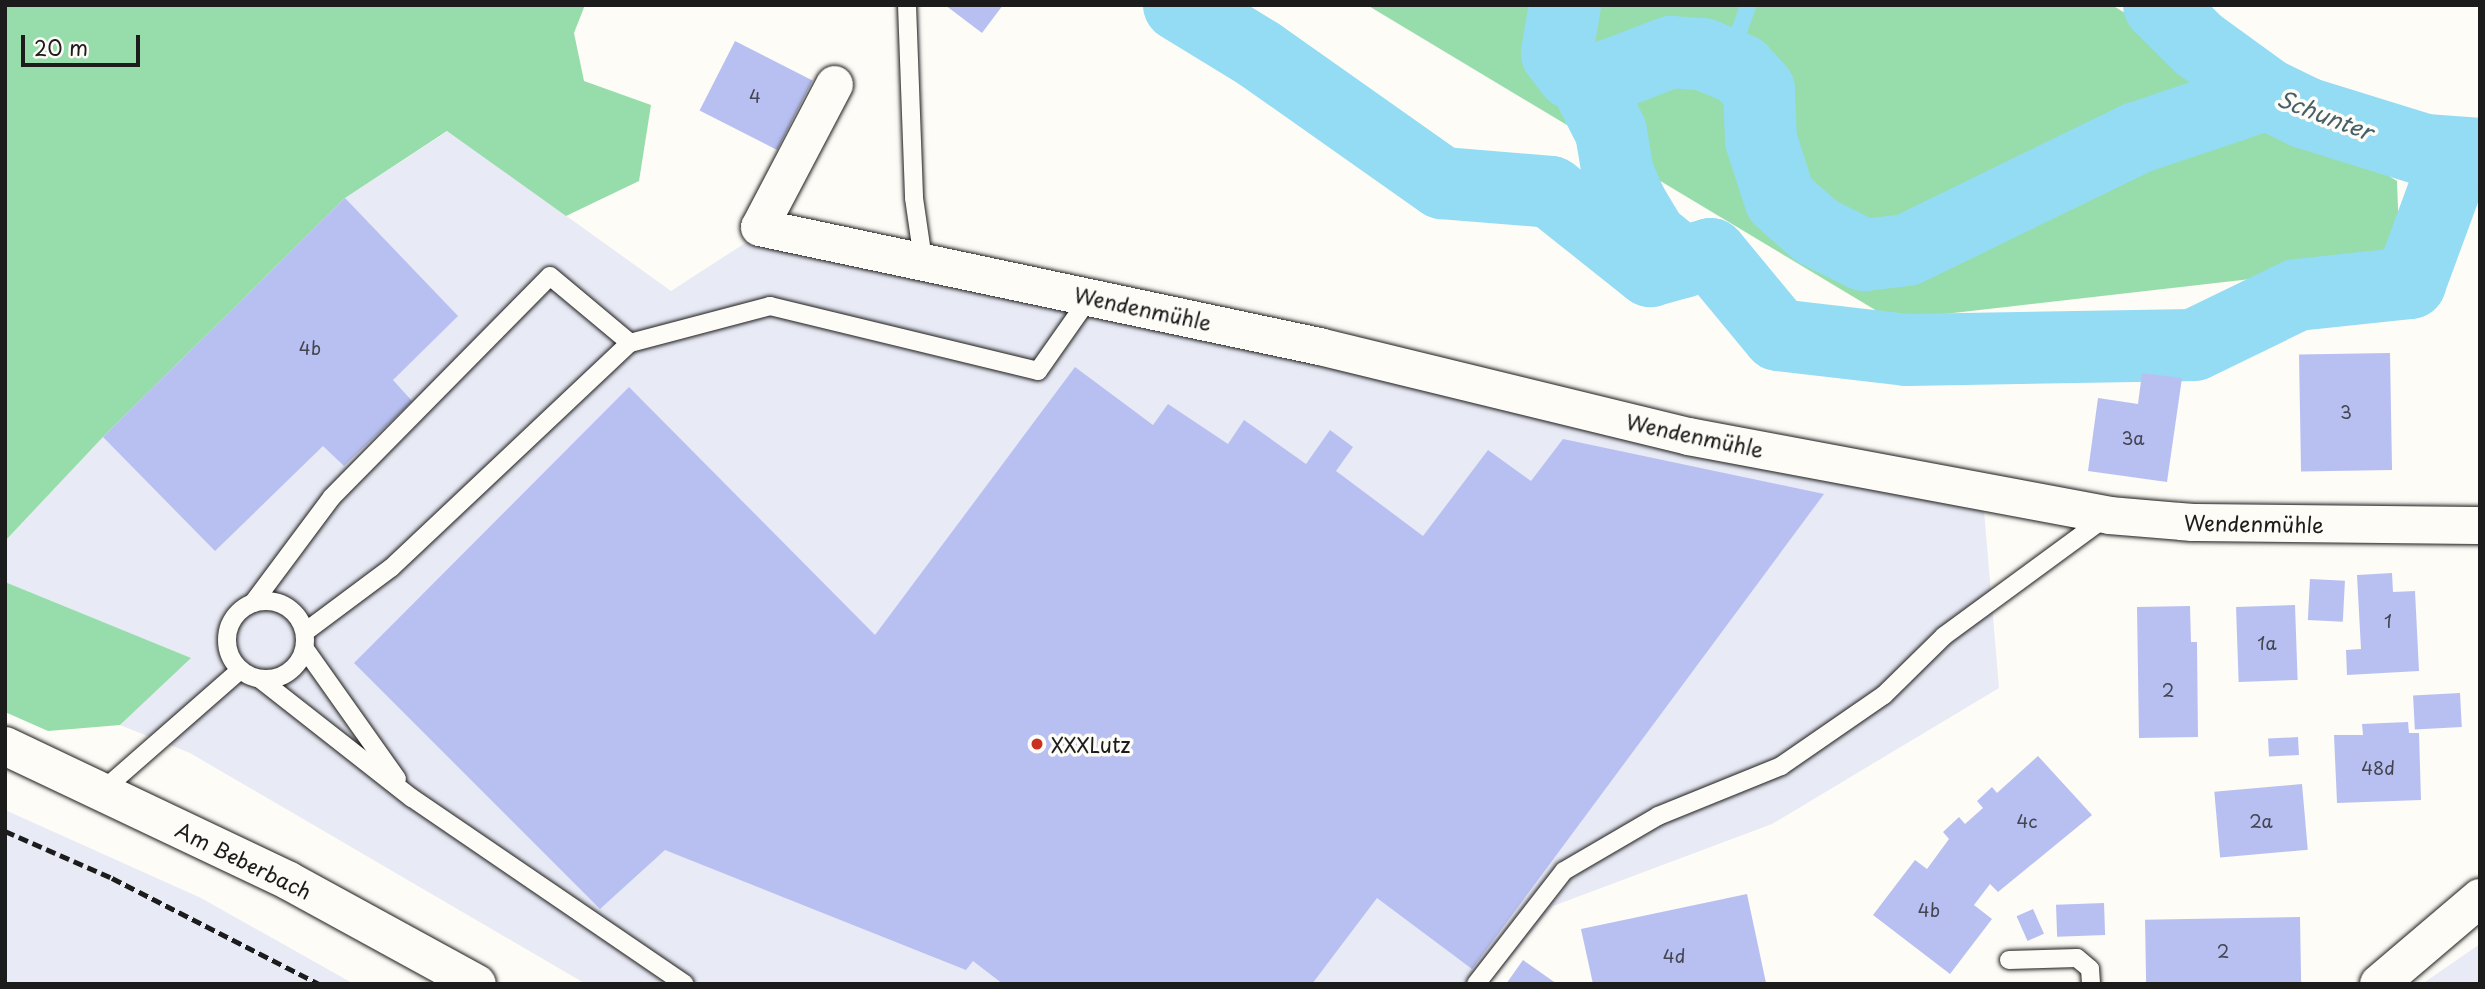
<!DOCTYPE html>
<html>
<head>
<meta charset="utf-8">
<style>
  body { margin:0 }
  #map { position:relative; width:2485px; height:989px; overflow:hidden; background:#fdfcf7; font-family:"Playpen Sans",sans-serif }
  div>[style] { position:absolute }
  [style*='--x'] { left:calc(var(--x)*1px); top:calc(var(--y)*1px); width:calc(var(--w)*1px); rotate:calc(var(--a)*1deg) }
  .built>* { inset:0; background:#e8eaf5 }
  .green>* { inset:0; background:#97ddab }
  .water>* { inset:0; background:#93dcf4 }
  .river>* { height:72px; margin:-36px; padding:0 36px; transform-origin:36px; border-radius:36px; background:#93dcf4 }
  .building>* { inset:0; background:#b8c0f1; transform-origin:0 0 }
  .roads { filter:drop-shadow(0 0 2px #1c1c1c) drop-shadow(0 0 2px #1c1c1c) }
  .lane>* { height:18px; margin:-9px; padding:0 9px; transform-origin:9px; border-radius:9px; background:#fdfcf7 }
  .lane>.ring { margin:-9px; padding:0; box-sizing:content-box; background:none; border:18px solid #fdfcf7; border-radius:50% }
  .street>* { height:37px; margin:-18.5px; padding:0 18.5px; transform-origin:18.5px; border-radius:18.5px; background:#fdfcf7 }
  .secondary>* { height:38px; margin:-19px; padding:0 19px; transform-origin:19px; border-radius:19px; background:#fdfcf7 }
  .rail>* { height:5px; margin-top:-2.5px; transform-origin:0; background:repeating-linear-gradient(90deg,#1c1c1c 0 10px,transparent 0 15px) }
  .dots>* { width:19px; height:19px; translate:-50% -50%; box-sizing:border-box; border:4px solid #fdfcf7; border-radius:50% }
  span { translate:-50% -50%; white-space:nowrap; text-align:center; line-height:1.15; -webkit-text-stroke:7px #fdfcf7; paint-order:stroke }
  .number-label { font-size:18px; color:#434551 }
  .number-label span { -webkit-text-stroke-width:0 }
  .street-label { font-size:21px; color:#1c1c1c }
  .poi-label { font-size:21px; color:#1c1c1c }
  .left { translate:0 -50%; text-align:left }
  .water-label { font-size:23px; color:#465f68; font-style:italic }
  .frame { position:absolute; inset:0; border:7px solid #1c1c1c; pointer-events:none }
  .scale { position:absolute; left:21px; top:35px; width:119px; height:32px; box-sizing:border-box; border:4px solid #1c1c1c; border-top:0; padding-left:9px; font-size:21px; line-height:24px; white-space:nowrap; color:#1c1c1c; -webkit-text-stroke:5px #fdfcf7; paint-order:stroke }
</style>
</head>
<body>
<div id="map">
  <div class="built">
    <div style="clip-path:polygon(448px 131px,671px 291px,753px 238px,1984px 511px,1999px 688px,1772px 824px,1553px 906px,1489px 984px,586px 984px,190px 753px,120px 725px,190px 658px,5px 582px,5px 541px,103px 437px,345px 198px)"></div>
    <div style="clip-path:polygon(5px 810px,201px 898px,354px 984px,5px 984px)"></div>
    <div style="clip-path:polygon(2480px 944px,2480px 984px,2422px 984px)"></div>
  </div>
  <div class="green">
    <div style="clip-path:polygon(5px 5px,585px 5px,574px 33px,584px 81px,651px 105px,639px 181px,566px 216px,447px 131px,345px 198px,103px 437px,5px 541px)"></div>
    <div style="clip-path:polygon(1367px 5px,2112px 5px,2397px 181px,2400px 262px,1892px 320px)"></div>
    <div style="clip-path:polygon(5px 582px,191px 658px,120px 725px,48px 731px,5px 712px)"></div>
  </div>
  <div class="water">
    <div style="clip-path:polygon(1740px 5px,1757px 5px,1734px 69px,1720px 59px)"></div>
  </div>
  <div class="river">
    <div style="--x:1179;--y:5;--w:94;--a:31.5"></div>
    <div style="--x:1259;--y:54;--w:224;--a:35.2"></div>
    <div style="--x:1442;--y:183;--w:109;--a:4.7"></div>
    <div style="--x:1551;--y:192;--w:127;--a:38.6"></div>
    <div style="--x:1650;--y:271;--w:63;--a:-15.6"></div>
    <div style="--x:1711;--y:254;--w:105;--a:50.4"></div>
    <div style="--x:1778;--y:335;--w:130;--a:6.6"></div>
    <div style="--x:1907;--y:350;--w:287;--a:-1"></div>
    <div style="--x:2194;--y:345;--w:114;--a:-25.9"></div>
    <div style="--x:2297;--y:295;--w:114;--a:-6.1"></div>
    <div style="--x:2410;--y:283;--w:136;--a:-69.8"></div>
    <div style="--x:1565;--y:5;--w:49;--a:99.5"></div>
    <div style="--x:1557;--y:53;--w:25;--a:53"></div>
    <div style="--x:1572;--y:73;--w:24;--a:19"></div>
    <div style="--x:1595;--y:81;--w:81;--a:-20.9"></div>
    <div style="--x:1671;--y:52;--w:32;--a:4"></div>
    <div style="--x:1703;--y:54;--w:41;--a:22.8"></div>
    <div style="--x:1741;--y:70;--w:27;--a:48"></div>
    <div style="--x:1759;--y:90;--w:50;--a:87.7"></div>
    <div style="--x:1761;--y:140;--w:62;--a:72.1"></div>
    <div style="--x:1780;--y:199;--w:48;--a:41.6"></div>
    <div style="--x:1816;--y:231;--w:54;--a:26.6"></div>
    <div style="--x:1864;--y:255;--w:43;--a:-6.6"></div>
    <div style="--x:1907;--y:250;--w:256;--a:-26"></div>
    <div style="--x:2137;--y:138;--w:137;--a:-18.7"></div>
    <div style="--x:2159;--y:5;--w:55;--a:45"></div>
    <div style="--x:2198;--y:44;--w:85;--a:35.9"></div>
    <div style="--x:2267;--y:94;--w:43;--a:26"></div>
    <div style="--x:2306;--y:113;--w:125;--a:17.3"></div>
    <div style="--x:2425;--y:150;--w:55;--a:4.2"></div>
    <div style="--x:1583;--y:77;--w:62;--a:63"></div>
    <div style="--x:1611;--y:132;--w:43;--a:80.5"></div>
    <div style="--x:1618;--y:174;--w:34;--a:66"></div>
    <div style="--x:1632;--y:205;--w:37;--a:59"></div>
    <div style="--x:1651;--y:237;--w:40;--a:39"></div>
  </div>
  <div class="building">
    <div style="clip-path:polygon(945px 5px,1003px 5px,982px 33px)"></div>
    <div style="left:735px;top:41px;width:87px;height:78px;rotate:27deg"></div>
    <div style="clip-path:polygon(345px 198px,458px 316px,393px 380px,412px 401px,344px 466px,323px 446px,215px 551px,103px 437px)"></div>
    <div style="left:2390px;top:353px;width:117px;height:91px;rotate:89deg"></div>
    <div style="clip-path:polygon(1075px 367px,1153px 425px,1168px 404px,1228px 444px,1244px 420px,1306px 464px,1330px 430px,1353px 447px,1336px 471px,1423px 536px,1488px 450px,1531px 481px,1563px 439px,1824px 494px,1472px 969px,1377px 898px,1312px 984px,1003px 984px,973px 961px,966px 970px,665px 850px,600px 909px,354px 663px,629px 387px,875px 635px)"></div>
    <div style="clip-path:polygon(2142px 373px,2182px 378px,2167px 482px,2088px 471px,2098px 398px,2138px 404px)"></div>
    <div style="clip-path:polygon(2392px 573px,2393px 592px,2415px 591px,2419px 671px,2347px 675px,2346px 650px,2361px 649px,2357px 575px)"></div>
    <div style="left:2310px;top:579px;width:35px;height:41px;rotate:3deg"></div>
    <div style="left:2295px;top:605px;width:75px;height:59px;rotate:88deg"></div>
    <div style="clip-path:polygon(2190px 606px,2191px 642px,2197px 642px,2198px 737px,2139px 738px,2137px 607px)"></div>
    <div style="left:2460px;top:693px;width:34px;height:47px;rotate:87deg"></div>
    <div style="clip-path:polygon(2408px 722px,2409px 733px,2419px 733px,2421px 800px,2337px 803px,2334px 735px,2363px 735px,2362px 724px)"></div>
    <div style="left:2298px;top:737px;width:18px;height:30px;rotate:87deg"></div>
    <div style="clip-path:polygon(2038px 756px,2092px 815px,1998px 892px,1990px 884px,1974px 905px,1992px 919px,1950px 974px,1873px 915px,1915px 860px,1927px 869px,1949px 839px,1943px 832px,1959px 817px,1965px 824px,1983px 808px,1977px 801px,1992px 787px,1997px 793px)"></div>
    <div style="left:2302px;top:784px;width:66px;height:88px;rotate:85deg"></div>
    <div style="clip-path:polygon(1747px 894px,1766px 983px,1593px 984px,1581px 929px)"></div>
    <div style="left:2104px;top:903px;width:32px;height:48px;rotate:88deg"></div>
    <div style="left:2033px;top:909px;width:27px;height:18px;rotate:66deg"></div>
    <div style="left:2300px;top:917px;width:67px;height:155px;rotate:89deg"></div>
    <div style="clip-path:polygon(1523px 960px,1557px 984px,1506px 984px)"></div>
  </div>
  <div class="roads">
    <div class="lane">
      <div style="--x:907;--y:5;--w:193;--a:87.9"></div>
      <div style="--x:914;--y:198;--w:63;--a:81.7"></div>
      <div class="ring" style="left:227px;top:601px;width:60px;height:60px"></div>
      <div style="--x:253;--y:603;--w:132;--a:-53.3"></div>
      <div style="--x:332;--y:497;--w:310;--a:-45.4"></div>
      <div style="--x:550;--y:276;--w:104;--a:39.9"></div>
      <div style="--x:305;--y:632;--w:107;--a:-36.7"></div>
      <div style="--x:391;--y:568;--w:328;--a:-43.3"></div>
      <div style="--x:630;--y:343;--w:145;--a:-14.8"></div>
      <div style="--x:770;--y:306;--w:276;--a:13.6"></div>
      <div style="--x:1038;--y:371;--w:90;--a:-54.9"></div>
      <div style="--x:305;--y:649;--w:159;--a:54.7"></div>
      <div style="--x:260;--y:679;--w:193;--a:38.1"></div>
      <div style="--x:412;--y:798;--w:330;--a:34.3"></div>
      <div style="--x:102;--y:791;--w:184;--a:-41.2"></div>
      <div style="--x:2009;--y:960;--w:68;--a:-1.7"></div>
      <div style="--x:2077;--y:958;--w:17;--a:40"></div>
      <div style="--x:2090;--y:969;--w:15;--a:86"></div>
      <div style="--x:1476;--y:984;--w:143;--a:-52.1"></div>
      <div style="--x:1564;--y:871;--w:109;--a:-30.3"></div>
      <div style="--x:1658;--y:816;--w:133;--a:-22.1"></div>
      <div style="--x:1781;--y:766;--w:125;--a:-34.6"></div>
      <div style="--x:1884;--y:695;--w:84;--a:-44.5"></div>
      <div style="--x:1944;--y:636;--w:201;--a:-36.3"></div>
    </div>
    <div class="street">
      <div style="--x:834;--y:84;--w:161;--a:117.7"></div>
      <div style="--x:759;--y:227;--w:573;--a:12"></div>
      <div style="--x:1319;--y:346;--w:380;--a:13.7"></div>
      <div style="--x:1688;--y:436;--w:428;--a:10.6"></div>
      <div style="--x:2109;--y:515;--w:83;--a:4.8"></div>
      <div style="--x:2192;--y:522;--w:288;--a:0.6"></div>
    </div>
    <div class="secondary">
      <div style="--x:5;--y:746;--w:314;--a:25.4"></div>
      <div style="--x:289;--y:881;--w:214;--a:28.7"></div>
      <div style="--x:2379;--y:984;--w:133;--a:-40.4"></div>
    </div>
  </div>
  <div class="rail">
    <div style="--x:5;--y:831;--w:117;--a:23.7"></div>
    <div style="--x:112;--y:878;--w:233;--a:27.1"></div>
  </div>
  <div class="dots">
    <div style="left:1037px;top:744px;background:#c8321e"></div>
  </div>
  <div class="number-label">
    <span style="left:755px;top:96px">4</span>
    <span style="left:310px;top:348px">4b</span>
    <span style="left:2346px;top:412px">3</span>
    <span style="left:2133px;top:438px">3a</span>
    <span style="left:2388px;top:621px">1</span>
    <span style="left:2267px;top:643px">1a</span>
    <span style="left:2168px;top:690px">2</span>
    <span style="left:2378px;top:768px">48d</span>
    <span style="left:2027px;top:821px">4c</span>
    <span style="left:2261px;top:821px">2a</span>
    <span style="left:1929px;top:910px">4b</span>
    <span style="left:2223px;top:951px">2</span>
    <span style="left:1674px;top:956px">4d</span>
  </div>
  <div class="street-label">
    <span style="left:1143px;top:308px;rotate:12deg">Wendenmühle</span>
    <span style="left:1695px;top:435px;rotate:12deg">Wendenmühle</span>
    <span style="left:2254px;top:523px;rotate:1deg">Wendenmühle</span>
    <span style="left:244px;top:860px;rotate:26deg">Am Beberbach</span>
  </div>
  <div class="poi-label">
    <span class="left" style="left:1051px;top:744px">XXXLutz</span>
  </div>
  <div class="water-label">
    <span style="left:2325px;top:115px;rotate:21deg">Schunter</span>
  </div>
  <div class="frame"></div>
  <div class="scale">20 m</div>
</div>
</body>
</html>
